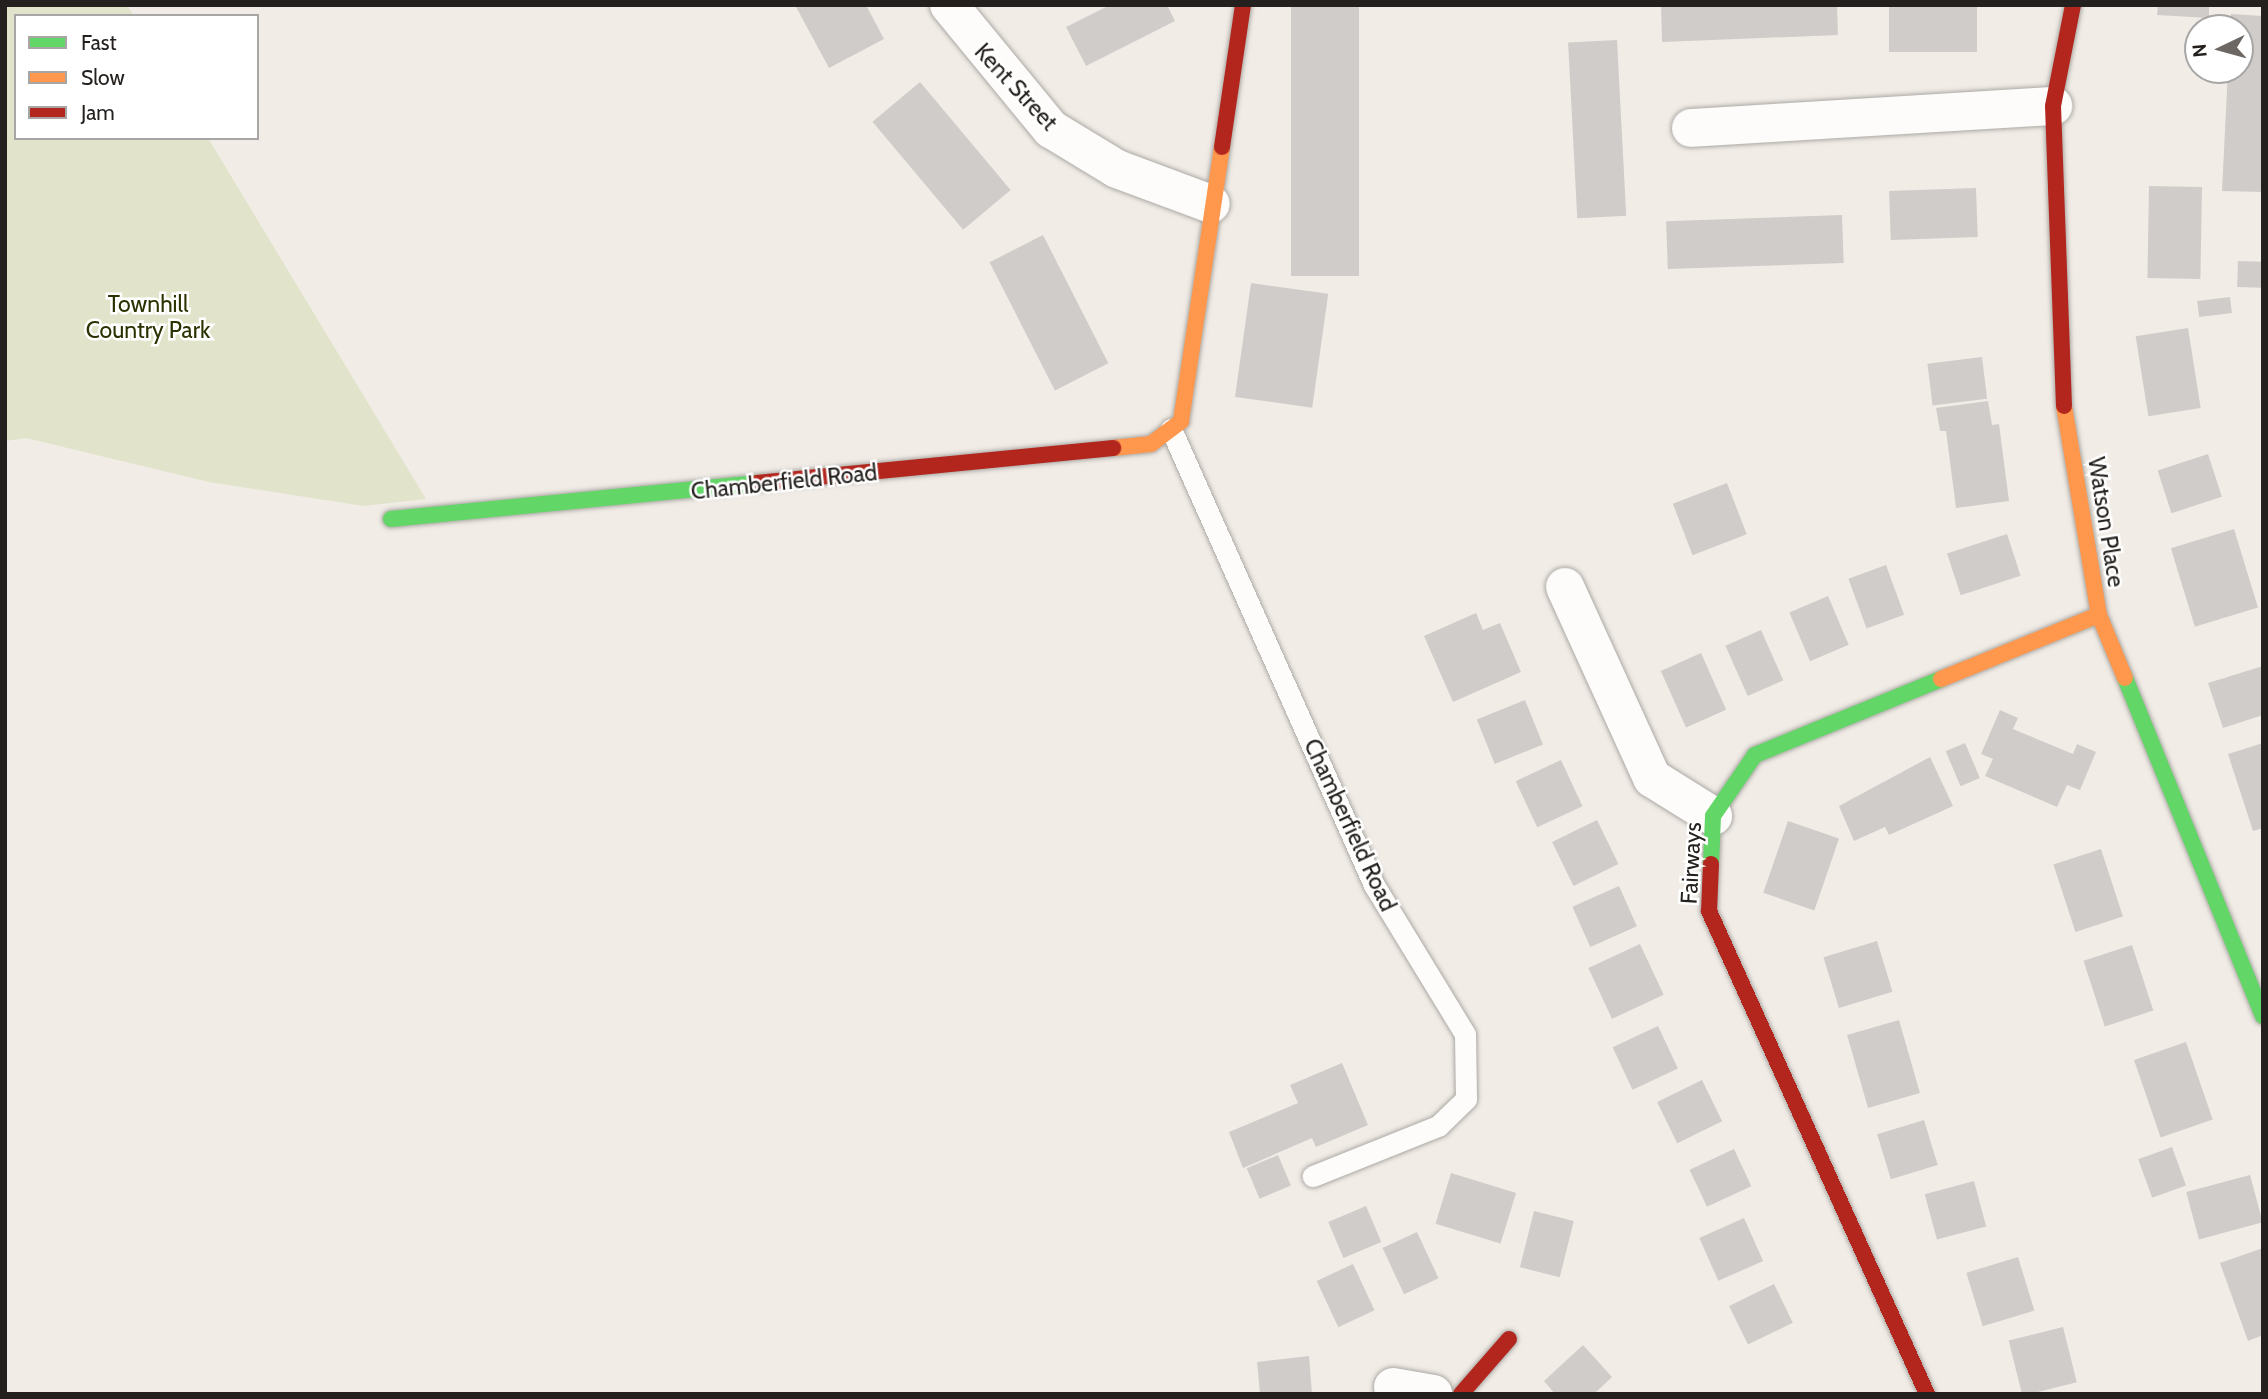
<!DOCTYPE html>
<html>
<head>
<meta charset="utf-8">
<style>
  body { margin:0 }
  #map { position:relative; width:2268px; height:1399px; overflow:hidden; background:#f1ece6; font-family:Cabin,sans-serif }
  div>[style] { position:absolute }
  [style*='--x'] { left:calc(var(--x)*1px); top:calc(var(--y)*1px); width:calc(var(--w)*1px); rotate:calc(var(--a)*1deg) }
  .green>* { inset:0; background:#e1e4ca }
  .building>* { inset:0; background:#d0ccca; transform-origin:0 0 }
  .roads { filter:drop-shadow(0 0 2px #aca9a5) drop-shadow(0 0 2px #aca9a5) }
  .lane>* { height:21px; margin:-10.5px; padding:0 10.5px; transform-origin:10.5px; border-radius:10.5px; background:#fdfcfb }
  .street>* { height:38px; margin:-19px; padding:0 19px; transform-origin:19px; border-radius:19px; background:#fdfcfb }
  .fast>* { height:16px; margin:-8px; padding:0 8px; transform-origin:8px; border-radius:8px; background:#63d668 }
  .slow>* { height:16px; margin:-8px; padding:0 8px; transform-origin:8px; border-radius:8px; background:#ff974d }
  .jam>* { height:16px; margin:-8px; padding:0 8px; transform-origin:8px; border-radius:8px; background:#b3261e }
  span { translate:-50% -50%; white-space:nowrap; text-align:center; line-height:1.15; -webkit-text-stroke:5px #fff; paint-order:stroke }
  .street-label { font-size:23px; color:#24201d }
  .park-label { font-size:23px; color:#2b3200 }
  .frame { position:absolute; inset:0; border:7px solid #24201d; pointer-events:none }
  .legend { position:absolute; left:14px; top:14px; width:245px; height:126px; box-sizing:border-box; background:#fff; border:2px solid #a7a6a5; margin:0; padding:9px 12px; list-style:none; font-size:21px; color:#24201d }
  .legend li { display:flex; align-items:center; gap:14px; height:35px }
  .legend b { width:35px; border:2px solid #a7a6a5 }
  .north { position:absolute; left:2184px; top:14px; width:70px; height:70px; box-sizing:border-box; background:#fff; border:2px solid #a7a6a5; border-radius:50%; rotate:265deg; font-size:19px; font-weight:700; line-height:28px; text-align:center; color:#24201d }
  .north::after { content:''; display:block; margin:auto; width:24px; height:32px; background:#6c6763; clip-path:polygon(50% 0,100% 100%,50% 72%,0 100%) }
</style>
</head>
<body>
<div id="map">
  <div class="green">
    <div style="clip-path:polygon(5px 5px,127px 5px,134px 16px,16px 16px,16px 138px,208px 138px,426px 499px,364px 506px,209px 482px,26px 438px,5px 441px)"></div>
  </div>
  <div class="building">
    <div style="clip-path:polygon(795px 5px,866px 5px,884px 39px,829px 68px)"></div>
    <div style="clip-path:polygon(1110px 5px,1167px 5px,1175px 21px,1086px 66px,1066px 27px)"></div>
    <div style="left:1291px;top:5px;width:68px;height:271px"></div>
    <div style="clip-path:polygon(1661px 5px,1837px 5px,1838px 35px,1662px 42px)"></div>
    <div style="left:1889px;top:5px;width:88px;height:47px"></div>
    <div style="clip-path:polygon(2158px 5px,2209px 5px,2209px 18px,2157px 15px)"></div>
    <div style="clip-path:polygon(2231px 14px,2263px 16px,2263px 192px,2222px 191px,2228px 70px,2240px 70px,2240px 28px,2230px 28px)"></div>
    <div style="left:1617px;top:40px;width:176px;height:49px;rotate:87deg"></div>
    <div style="left:920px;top:82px;width:141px;height:62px;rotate:50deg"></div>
    <div style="left:2149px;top:186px;width:53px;height:92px;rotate:1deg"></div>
    <div style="left:1976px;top:188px;width:49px;height:87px;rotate:88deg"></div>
    <div style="left:1842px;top:215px;width:48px;height:176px;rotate:88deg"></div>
    <div style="left:1043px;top:235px;width:144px;height:60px;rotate:63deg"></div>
    <div style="left:2238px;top:261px;width:25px;height:26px;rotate:2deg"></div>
    <div style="left:1251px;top:283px;width:78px;height:115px;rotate:8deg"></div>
    <div style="left:2230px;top:297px;width:16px;height:33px;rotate:83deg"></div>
    <div style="left:2188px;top:328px;width:81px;height:53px;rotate:81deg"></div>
    <div style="left:1982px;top:357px;width:42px;height:55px;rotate:83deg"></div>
    <div style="clip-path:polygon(1988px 401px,1992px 425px,1999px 424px,2009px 501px,1956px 508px,1946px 431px,1940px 431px,1936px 408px)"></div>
    <div style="left:2208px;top:454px;width:45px;height:53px;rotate:72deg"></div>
    <div style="left:1727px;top:483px;width:55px;height:58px;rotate:69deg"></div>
    <div style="left:2234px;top:529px;width:82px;height:66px;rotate:73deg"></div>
    <div style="left:2007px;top:534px;width:44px;height:63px;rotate:72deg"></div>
    <div style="left:1886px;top:565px;width:53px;height:40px;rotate:70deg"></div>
    <div style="left:1828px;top:596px;width:53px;height:42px;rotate:67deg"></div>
    <div style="clip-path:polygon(1476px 613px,1483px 630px,1500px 623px,1521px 672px,1453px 702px,1424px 636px)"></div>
    <div style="left:1761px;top:630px;width:55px;height:39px;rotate:66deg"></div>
    <div style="left:1701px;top:653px;width:62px;height:44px;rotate:66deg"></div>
    <div style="clip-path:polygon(2263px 666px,2263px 715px,2223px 728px,2208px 683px)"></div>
    <div style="left:1525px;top:700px;width:48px;height:52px;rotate:68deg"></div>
    <div style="clip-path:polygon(2000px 710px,2018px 718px,2013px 729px,2073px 754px,2077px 744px,2096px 752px,2080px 790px,2067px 785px,2057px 807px,1985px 776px,1993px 759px,1981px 754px)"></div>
    <div style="left:1965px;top:743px;width:38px;height:21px;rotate:67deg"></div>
    <div style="clip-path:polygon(2263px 743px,2263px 828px,2253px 831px,2228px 754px)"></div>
    <div style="clip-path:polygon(1930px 757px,1953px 806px,1889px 835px,1885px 827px,1854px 841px,1839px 806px)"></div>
    <div style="left:1561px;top:760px;width:51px;height:50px;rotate:65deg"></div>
    <div style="left:1597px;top:820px;width:49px;height:50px;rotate:64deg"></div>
    <div style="left:1788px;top:821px;width:54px;height:76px;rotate:19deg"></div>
    <div style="left:2101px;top:849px;width:71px;height:50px;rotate:72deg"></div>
    <div style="left:1619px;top:886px;width:44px;height:51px;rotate:66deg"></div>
    <div style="left:1877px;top:941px;width:53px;height:56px;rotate:73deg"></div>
    <div style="left:1640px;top:944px;width:56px;height:57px;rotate:65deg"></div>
    <div style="left:2132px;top:945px;width:69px;height:51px;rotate:72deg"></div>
    <div style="left:1899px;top:1020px;width:76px;height:54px;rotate:74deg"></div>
    <div style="left:1658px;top:1026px;width:47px;height:50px;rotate:65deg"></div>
    <div style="left:2186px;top:1042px;width:82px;height:55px;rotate:71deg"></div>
    <div style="clip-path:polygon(1342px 1063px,1368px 1125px,1316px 1147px,1312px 1138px,1243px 1168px,1229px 1132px,1298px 1103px,1290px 1085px)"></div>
    <div style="left:1702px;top:1080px;width:46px;height:50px;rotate:64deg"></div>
    <div style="left:1924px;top:1120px;width:47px;height:49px;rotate:73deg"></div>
    <div style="left:2172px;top:1147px;width:41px;height:36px;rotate:70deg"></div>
    <div style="left:1734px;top:1149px;width:41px;height:49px;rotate:65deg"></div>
    <div style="left:1278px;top:1155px;width:33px;height:34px;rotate:67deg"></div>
    <div style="left:1451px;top:1173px;width:68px;height:53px;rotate:17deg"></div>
    <div style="left:2250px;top:1175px;width:49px;height:66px;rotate:75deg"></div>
    <div style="left:1974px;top:1181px;width:47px;height:51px;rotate:75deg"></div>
    <div style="left:1366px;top:1206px;width:39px;height:41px;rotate:67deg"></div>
    <div style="left:1534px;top:1211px;width:41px;height:58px;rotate:14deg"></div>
    <div style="left:1744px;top:1218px;width:47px;height:49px;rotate:66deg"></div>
    <div style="left:1417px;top:1232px;width:51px;height:38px;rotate:65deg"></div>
    <div style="clip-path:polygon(2263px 1248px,2263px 1335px,2248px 1341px,2220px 1263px)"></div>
    <div style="left:2018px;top:1257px;width:56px;height:54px;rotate:73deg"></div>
    <div style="left:1353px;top:1264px;width:51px;height:40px;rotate:65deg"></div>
    <div style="left:1774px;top:1284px;width:43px;height:50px;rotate:64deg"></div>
    <div style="left:2063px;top:1327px;width:57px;height:56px;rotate:76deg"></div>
    <div style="clip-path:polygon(1583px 1345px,1612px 1377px,1594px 1394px,1555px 1394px,1544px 1381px)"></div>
    <div style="clip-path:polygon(1309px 1356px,1312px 1394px,1260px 1394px,1257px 1362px)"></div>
  </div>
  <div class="roads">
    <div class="lane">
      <div style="--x:1171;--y:429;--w:499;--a:66"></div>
      <div style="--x:1374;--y:885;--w:175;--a:58.6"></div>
      <div style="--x:1465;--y:1034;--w:65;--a:89.1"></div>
      <div style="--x:1466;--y:1099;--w:39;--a:136"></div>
      <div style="--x:1438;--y:1126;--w:135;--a:158.2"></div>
    </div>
    <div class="street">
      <div style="--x:949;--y:5;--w:161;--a:50.6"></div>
      <div style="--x:1051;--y:129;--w:77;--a:31.2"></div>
      <div style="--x:1117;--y:169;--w:100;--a:20.4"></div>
      <div style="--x:1691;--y:128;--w:363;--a:-3.5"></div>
      <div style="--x:1565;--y:587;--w:210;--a:65.5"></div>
      <div style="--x:1652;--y:778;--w:72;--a:31.9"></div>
      <div style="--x:1393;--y:1387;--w:41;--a:9.9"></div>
    </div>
    <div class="fast">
      <div style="--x:391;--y:519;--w:368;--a:-5.6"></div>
      <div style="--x:2125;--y:678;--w:365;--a:67.8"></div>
      <div style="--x:1711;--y:864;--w:48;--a:-87.6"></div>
      <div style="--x:1713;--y:816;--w:74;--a:-55.5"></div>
      <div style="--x:1755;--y:755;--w:201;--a:-22.2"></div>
    </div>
    <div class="slow">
      <div style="--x:2064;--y:406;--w:212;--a:80.5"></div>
      <div style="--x:2099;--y:615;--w:68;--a:67.6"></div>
      <div style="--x:1113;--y:448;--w:38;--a:-6"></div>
      <div style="--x:1151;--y:444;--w:38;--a:-37"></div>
      <div style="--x:1181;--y:421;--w:277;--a:-81.5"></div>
      <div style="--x:1941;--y:679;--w:170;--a:-22.1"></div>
    </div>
    <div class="jam">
      <div style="--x:1222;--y:147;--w:144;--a:-81.6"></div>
      <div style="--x:2064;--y:406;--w:300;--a:-92.1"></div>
      <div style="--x:2053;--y:106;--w:103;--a:-78.8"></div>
      <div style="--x:757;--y:483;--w:358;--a:-5.6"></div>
      <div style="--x:1711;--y:864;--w:47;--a:92.4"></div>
      <div style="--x:1709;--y:911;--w:530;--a:65.71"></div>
      <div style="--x:1461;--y:1394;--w:73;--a:-48.9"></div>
    </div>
  </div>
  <div class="street-label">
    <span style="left:1016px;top:87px;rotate:47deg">Kent Street</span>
    <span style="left:784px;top:482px;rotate:-6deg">Chamberfield Road</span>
    <span style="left:2106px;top:522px;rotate:81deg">Watson Place</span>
    <span style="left:1350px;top:825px;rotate:65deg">Chamberfield Road</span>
    <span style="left:1691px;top:863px;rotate:-87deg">Fairways</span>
  </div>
  <div class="park-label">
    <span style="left:148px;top:317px">Townhill<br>Country Park</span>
  </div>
  <div class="frame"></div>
  <ul class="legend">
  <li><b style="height:9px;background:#63d668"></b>Fast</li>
  <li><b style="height:9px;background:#ff974d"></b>Slow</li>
  <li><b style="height:9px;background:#b3261e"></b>Jam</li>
  </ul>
  <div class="north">N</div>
</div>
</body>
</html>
